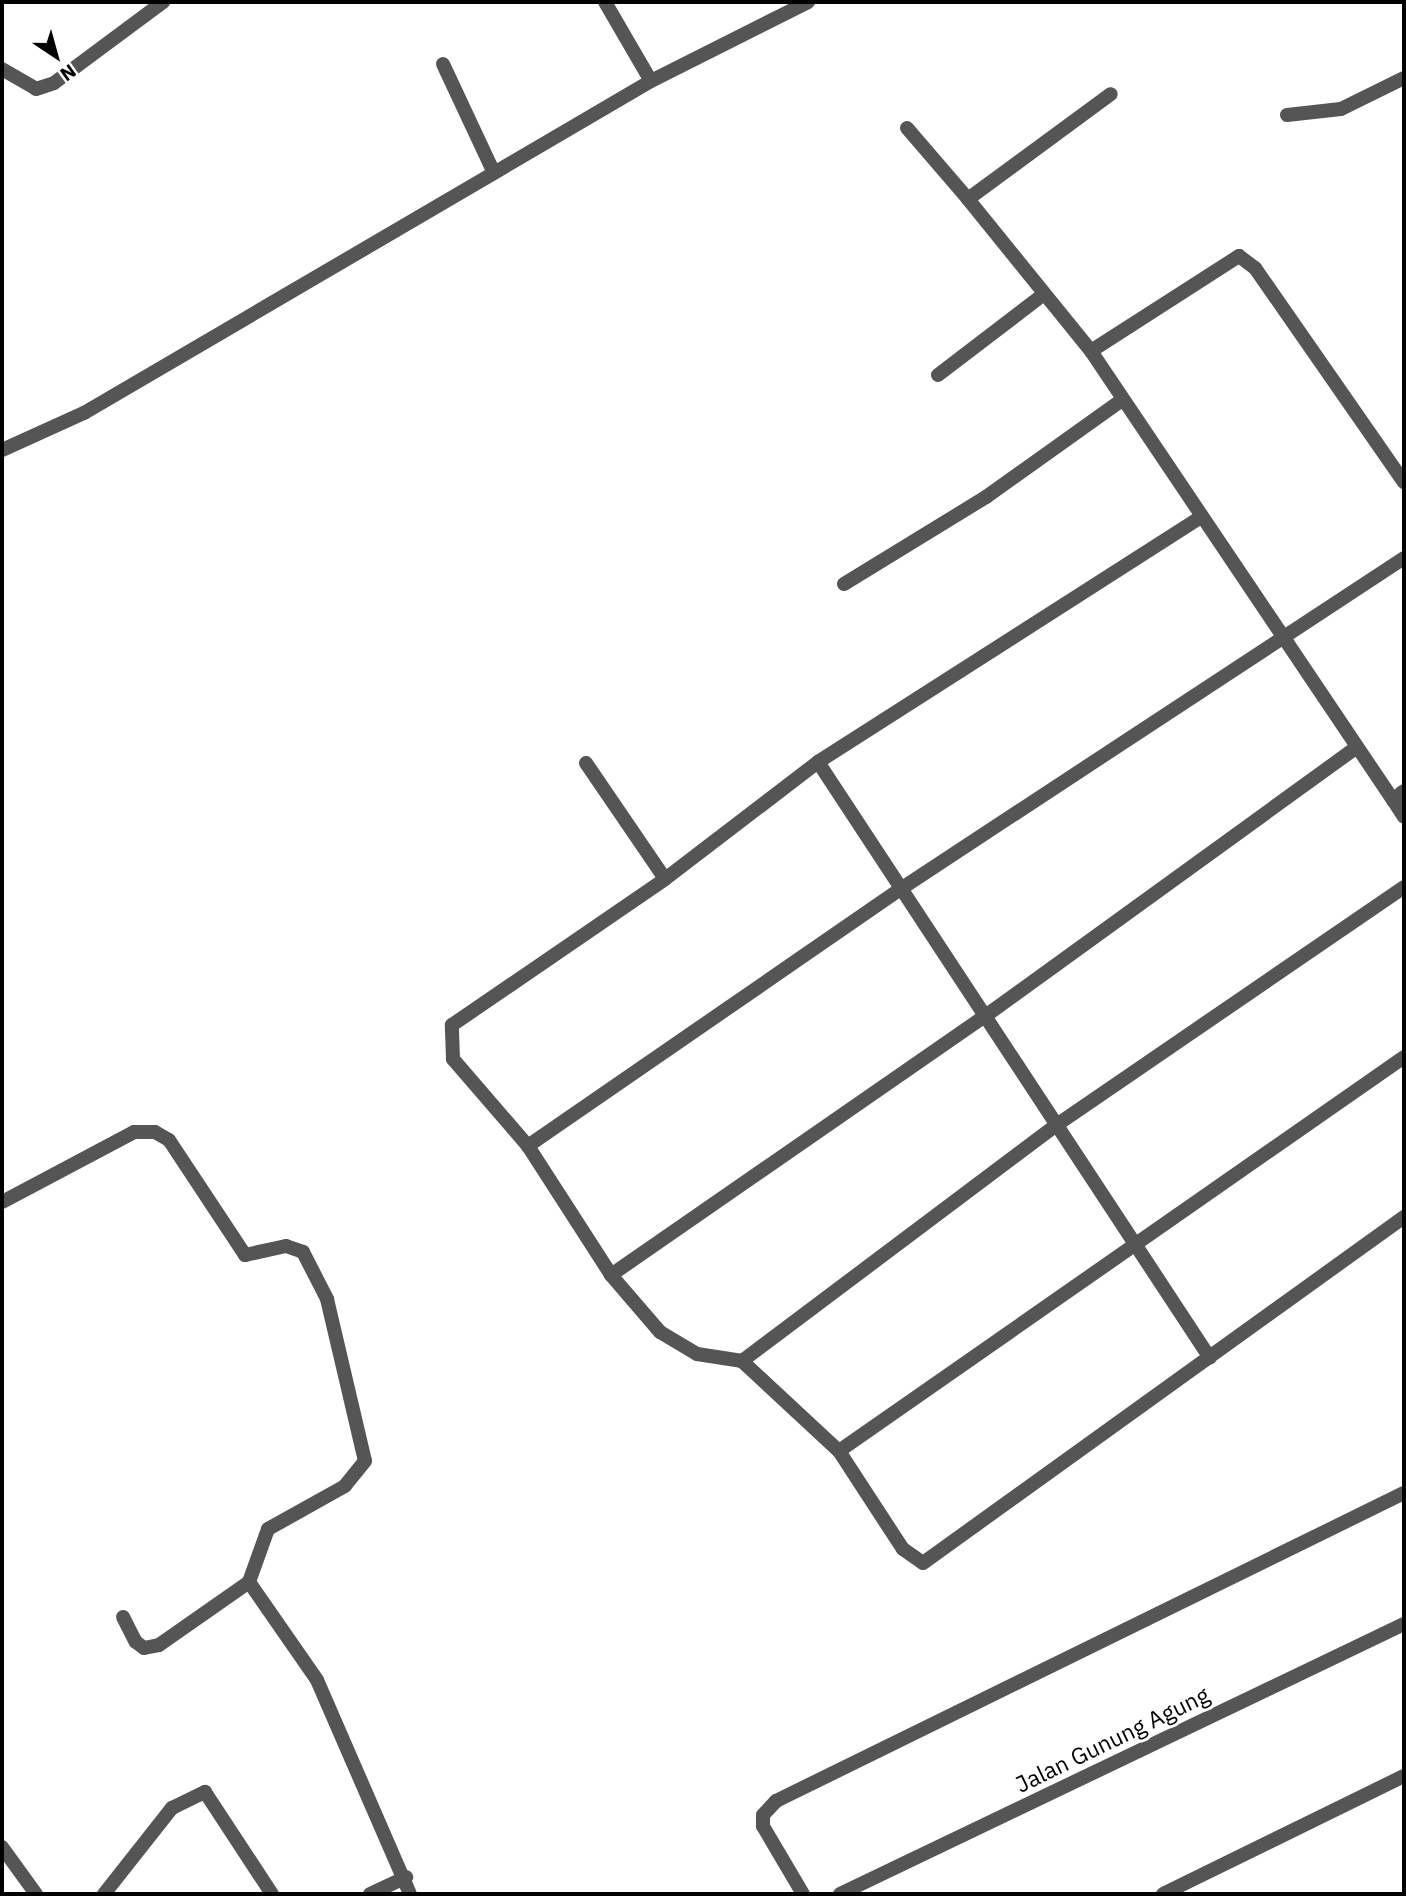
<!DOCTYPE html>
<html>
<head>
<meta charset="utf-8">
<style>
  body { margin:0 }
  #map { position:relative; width:1406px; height:1896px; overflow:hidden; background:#fff; font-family:"IBM Plex Sans",sans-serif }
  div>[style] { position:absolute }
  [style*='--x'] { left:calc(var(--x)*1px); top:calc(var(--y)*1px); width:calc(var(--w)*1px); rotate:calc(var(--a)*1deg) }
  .street>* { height:14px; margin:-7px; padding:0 7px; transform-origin:7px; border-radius:7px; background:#555 }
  span { translate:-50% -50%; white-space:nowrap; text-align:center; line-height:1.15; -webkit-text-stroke:6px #fff; paint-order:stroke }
  .street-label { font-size:23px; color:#000 }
  .frame { position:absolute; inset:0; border:4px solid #000; pointer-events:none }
  .north { position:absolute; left:21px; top:21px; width:70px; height:70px; -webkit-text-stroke:5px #fff; paint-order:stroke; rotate:144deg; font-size:19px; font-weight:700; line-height:28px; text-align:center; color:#000 }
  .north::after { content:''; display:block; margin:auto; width:24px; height:32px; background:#000; clip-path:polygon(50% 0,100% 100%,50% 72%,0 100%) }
</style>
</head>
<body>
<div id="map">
  <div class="street">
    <div style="--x:605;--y:2;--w:91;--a:59.8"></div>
    <div style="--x:443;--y:64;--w:120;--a:64.9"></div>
    <div style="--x:2;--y:69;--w:39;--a:30"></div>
    <div style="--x:36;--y:89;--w:19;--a:-18"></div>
    <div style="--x:54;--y:83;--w:136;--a:-36.6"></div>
    <div style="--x:1287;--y:115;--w:54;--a:-6.3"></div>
    <div style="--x:1341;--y:109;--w:70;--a:-26.2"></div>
    <div style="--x:907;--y:128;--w:94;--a:49.3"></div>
    <div style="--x:1091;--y:351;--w:196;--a:-129"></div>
    <div style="--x:968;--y:199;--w:177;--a:-36.3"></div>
    <div style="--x:938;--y:375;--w:133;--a:-37.4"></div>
    <div style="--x:2;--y:450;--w:90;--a:-24.3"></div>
    <div style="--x:84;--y:413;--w:657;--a:-30.35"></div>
    <div style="--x:651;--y:81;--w:176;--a:-26.7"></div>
    <div style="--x:1404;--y:558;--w:604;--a:146.68"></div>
    <div style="--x:899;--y:890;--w:451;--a:145.4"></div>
    <div style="--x:528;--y:1146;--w:153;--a:57.2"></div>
    <div style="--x:611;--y:1275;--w:75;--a:49.3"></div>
    <div style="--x:660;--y:1332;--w:43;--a:30.7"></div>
    <div style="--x:697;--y:1354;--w:46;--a:8.8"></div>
    <div style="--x:742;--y:1361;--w:132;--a:42.9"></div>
    <div style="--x:839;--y:1451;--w:117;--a:56.9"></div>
    <div style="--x:903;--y:1549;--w:24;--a:35"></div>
    <div style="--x:923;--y:1563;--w:593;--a:-35.73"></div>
    <div style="--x:844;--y:584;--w:167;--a:-31.5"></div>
    <div style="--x:986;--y:497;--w:167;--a:-35.5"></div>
    <div style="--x:818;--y:762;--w:713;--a:56.67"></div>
    <div style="--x:586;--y:763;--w:140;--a:55.7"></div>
    <div style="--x:1404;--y:791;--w:14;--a:141"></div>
    <div style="--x:1393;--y:800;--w:20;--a:57"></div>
    <div style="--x:1393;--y:800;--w:541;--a:-123.93"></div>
    <div style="--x:1091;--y:351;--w:176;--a:-32.7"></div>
    <div style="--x:1239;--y:256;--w:20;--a:37"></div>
    <div style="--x:1255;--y:268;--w:261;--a:55.2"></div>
    <div style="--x:528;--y:1146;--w:115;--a:-130.8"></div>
    <div style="--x:453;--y:1059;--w:34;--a:-92"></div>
    <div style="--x:452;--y:1025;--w:258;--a:-34.4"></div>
    <div style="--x:665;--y:879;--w:193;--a:-37.4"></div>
    <div style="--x:818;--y:762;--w:453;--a:-32.6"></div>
    <div style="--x:2;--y:1202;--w:149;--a:-27.9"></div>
    <div style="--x:134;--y:1132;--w:21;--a:0"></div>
    <div style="--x:155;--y:1132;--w:16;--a:30"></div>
    <div style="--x:169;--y:1140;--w:138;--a:56.5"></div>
    <div style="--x:245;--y:1255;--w:42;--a:-12.4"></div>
    <div style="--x:286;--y:1246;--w:18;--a:19"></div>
    <div style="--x:303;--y:1252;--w:53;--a:62.9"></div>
    <div style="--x:327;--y:1299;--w:166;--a:76.8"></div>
    <div style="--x:365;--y:1461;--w:32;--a:129"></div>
    <div style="--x:345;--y:1486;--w:88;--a:150.8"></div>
    <div style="--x:268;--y:1529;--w:56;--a:109.7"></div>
    <div style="--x:249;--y:1582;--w:119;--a:55.2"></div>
    <div style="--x:317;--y:1680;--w:233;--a:66.5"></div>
    <div style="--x:611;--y:1275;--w:454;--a:-34.7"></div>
    <div style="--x:984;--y:1017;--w:457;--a:-35.9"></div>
    <div style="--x:742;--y:1361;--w:395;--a:-36.9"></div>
    <div style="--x:1058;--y:1124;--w:419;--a:-34.4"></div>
    <div style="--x:839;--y:1451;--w:689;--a:-34.89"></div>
    <div style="--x:123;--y:1617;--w:28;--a:63"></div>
    <div style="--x:136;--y:1642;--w:10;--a:37"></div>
    <div style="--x:144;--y:1648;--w:15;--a:-11"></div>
    <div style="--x:159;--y:1645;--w:110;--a:-35"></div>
    <div style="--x:2;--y:1847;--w:58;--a:54.1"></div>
    <div style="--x:104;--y:1894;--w:110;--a:-51.7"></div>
    <div style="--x:172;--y:1808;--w:37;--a:-26"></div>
    <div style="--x:205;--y:1792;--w:122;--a:56.7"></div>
    <div style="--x:370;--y:1894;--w:40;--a:-25"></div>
    <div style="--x:803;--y:1894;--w:79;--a:-120.5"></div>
    <div style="--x:763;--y:1826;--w:11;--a:-90"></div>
    <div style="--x:763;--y:1815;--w:19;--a:-47"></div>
    <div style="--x:776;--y:1801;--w:699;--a:-26.13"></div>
    <div style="--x:840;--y:1894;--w:625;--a:-25.58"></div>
    <div style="--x:1163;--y:1894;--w:268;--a:-26.1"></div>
  </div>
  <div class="street-label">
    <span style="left:1112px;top:1739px;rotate:-26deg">Jalan Gunung Agung</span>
  </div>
  <div class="frame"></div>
  <div class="north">N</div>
</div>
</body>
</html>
